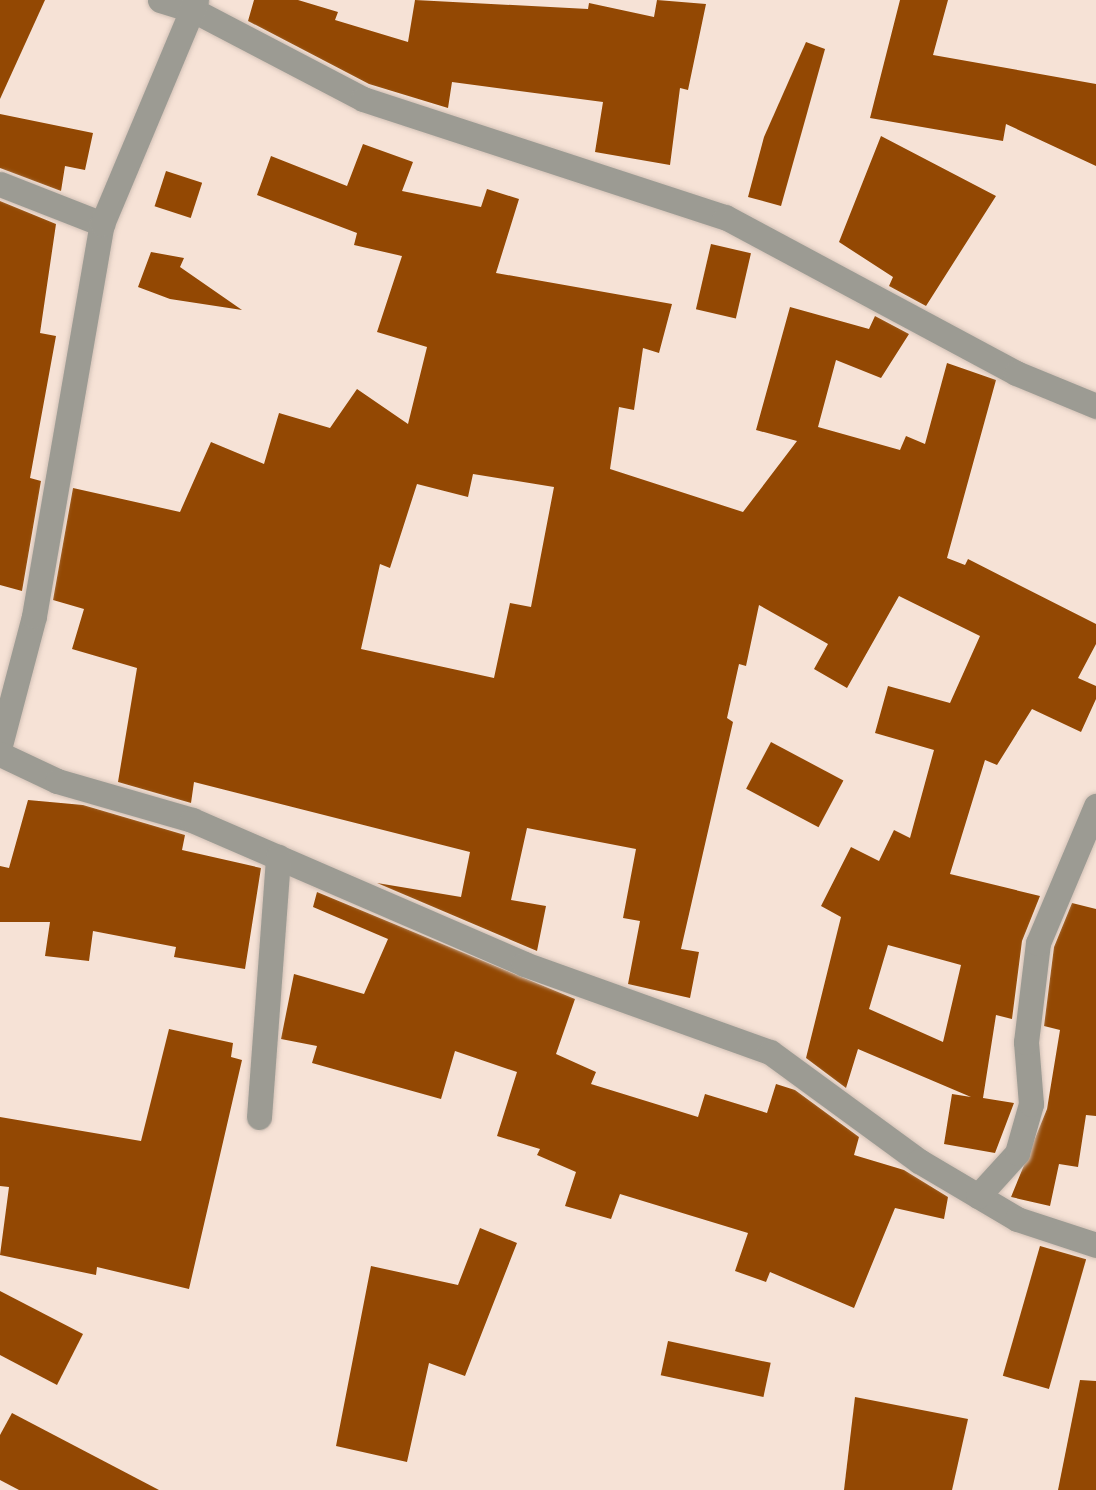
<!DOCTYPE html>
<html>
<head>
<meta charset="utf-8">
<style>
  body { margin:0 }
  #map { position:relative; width:1096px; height:1490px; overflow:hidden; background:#f6e2d6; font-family:Montserrat,sans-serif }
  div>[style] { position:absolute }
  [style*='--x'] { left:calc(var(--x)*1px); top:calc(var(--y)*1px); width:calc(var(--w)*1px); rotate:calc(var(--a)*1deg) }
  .building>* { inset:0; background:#934803; transform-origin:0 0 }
  .roads { filter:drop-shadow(0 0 2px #d2c1b6) drop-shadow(0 0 2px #d2c1b6) }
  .street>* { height:25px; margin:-12.5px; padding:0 12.5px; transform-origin:12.5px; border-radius:12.5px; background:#9c9b93 }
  span { translate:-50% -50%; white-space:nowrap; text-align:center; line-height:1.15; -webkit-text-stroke:10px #f6e2d6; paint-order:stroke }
</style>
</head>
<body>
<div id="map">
  <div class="building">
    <div style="clip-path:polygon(0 0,45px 0,0 99px)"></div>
    <div style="clip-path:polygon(254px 0,298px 0,338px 12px,335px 20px,408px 42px,415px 0,588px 9px,589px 3px,654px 17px,657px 0,706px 4px,688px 90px,680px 88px,670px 165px,595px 152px,603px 102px,452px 82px,448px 108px,369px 84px,248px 21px)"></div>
    <div style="clip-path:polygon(900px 0,948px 0,933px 55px,1096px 84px,1096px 166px,1006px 124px,1003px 141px,870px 118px)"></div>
    <div style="clip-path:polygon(806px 42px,825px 49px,781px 206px,748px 197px,764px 137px)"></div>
    <div style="clip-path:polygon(0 114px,93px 133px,85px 170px,65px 166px,61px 191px,0 168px)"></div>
    <div style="clip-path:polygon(881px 136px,996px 196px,926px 306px,889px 286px,893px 277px,839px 242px)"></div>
    <div style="clip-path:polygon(evenodd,363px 144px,413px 162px,402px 191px,481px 207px,487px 189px,519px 199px,496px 273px,672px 304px,659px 353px,643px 348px,634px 410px,619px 407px,610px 469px,743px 512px,797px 441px,756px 430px,790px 307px,869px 329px,875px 316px,909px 334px,881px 378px,836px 360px,818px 427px,900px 450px,906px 436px,925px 444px,947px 363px,996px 380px,947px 558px,965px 565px,968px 559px,1096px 624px,1096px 644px,1078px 678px,1096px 686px,1096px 699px,1081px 732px,1032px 709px,997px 765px,985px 760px,950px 874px,1040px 896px,1022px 941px,1012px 1019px,996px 1015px,983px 1098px,1014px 1103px,995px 1153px,944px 1144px,952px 1094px,971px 1097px,858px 1049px,846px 1088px,806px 1058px,841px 917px,821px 906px,851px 847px,879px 861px,894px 830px,910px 838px,934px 750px,875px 733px,888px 686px,950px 703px,980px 636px,899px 596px,847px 688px,814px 669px,828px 644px,759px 605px,746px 666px,739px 664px,727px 718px,733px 722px,681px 949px,699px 952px,690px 998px,628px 984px,640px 921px,623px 918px,636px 849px,527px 828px,511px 900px,546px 906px,537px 951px,377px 883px,461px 897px,470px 852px,194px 782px,191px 803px,118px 782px,137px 668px,72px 649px,84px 609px,53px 600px,73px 488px,180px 512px,211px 442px,264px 464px,279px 413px,330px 428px,357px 389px,408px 424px,427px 347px,377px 332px,402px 256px,354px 245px,357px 233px,257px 195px,271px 156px,347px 186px,363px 144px,473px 474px,554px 487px,531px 607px,510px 603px,494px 678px,361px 649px,380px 564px,390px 568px,417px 484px,468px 497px,473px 474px,363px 144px,888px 945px,961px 965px,943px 1042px,869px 1009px,888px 945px)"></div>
    <div style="left:166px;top:171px;width:38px;height:37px;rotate:18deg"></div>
    <div style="clip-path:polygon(0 201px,56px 224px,40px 333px,56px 336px,30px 478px,41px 481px,22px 591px,0 585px)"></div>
    <div style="left:711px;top:244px;width:41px;height:67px;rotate:13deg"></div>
    <div style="clip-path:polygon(151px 252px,184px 258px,180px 267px,242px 310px,170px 299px,138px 287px)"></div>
    <div style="left:771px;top:742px;width:82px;height:53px;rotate:28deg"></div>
    <div style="clip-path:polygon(28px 800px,83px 805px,185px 835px,182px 850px,261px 868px,245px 969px,174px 957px,176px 947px,93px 931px,89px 961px,45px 956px,50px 922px,0 922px,0 866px,9px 868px)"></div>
    <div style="clip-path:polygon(317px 892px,575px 999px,556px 1054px,596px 1072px,591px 1084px,698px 1117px,705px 1094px,767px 1113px,776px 1084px,795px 1090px,859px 1137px,854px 1155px,904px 1170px,948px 1197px,944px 1219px,895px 1208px,854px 1308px,770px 1272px,766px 1282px,735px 1271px,748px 1233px,620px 1194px,611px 1219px,565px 1206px,576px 1172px,537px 1155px,540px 1149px,497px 1136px,517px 1072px,455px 1051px,441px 1099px,312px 1063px,317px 1046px,281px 1039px,294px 974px,364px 994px,388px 939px,313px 907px)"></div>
    <div style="clip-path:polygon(1072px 903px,1096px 909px,1096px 1116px,1086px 1115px,1078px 1167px,1059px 1164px,1050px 1206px,1011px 1197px,1047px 1109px,1060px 1030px,1044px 1026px,1054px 947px)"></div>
    <div style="clip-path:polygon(169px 1029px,233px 1043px,231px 1057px,242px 1060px,189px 1289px,97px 1267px,96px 1275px,0 1255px,9px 1187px,0 1186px,0 1117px,141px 1141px)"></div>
    <div style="clip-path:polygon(480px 1228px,517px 1243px,465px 1376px,429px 1363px,407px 1462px,336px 1446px,371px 1266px,458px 1285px)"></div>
    <div style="left:1040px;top:1246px;width:48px;height:135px;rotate:16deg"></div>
    <div style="clip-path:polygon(0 1291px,83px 1334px,57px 1385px,0 1355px)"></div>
    <div style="left:668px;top:1341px;width:105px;height:35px;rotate:12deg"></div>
    <div style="clip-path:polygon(1080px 1380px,1096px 1381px,1096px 1490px,1058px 1490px)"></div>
    <div style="clip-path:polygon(855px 1397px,968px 1419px,952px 1490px,844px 1490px)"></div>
    <div style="clip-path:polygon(12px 1413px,159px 1490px,19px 1490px,0 1480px,0 1435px)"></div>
  </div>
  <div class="roads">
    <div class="street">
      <div style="--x:160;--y:0;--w:34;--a:17"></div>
      <div style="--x:193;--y:10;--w:192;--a:27.6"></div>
      <div style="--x:363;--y:99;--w:381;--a:18.1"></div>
      <div style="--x:725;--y:217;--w:330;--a:28.2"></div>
      <div style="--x:1016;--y:373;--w:87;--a:22.4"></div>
      <div style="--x:0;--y:184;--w:110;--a:21.4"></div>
      <div style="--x:0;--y:745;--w:133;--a:-75.2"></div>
      <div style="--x:34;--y:616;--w:398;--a:-80.2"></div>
      <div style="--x:102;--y:224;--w:243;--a:-67.2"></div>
      <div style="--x:0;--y:754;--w:63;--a:25.3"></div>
      <div style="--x:57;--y:781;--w:141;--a:16.1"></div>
      <div style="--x:192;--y:820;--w:362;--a:23.4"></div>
      <div style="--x:524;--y:964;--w:261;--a:19.7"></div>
      <div style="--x:770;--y:1052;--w:185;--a:36.2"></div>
      <div style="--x:919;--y:1161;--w:114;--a:30.6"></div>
      <div style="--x:1017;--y:1219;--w:83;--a:18.2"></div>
      <div style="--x:259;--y:1117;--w:261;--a:-85.8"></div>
      <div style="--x:978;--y:1196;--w:58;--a:-47.8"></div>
      <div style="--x:1017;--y:1153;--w:51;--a:-74.1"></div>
      <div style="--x:1031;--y:1104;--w:62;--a:-94.6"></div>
      <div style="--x:1026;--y:1042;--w:100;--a:-83.1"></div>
      <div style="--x:1038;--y:943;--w:149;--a:-67.1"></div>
    </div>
  </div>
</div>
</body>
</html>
